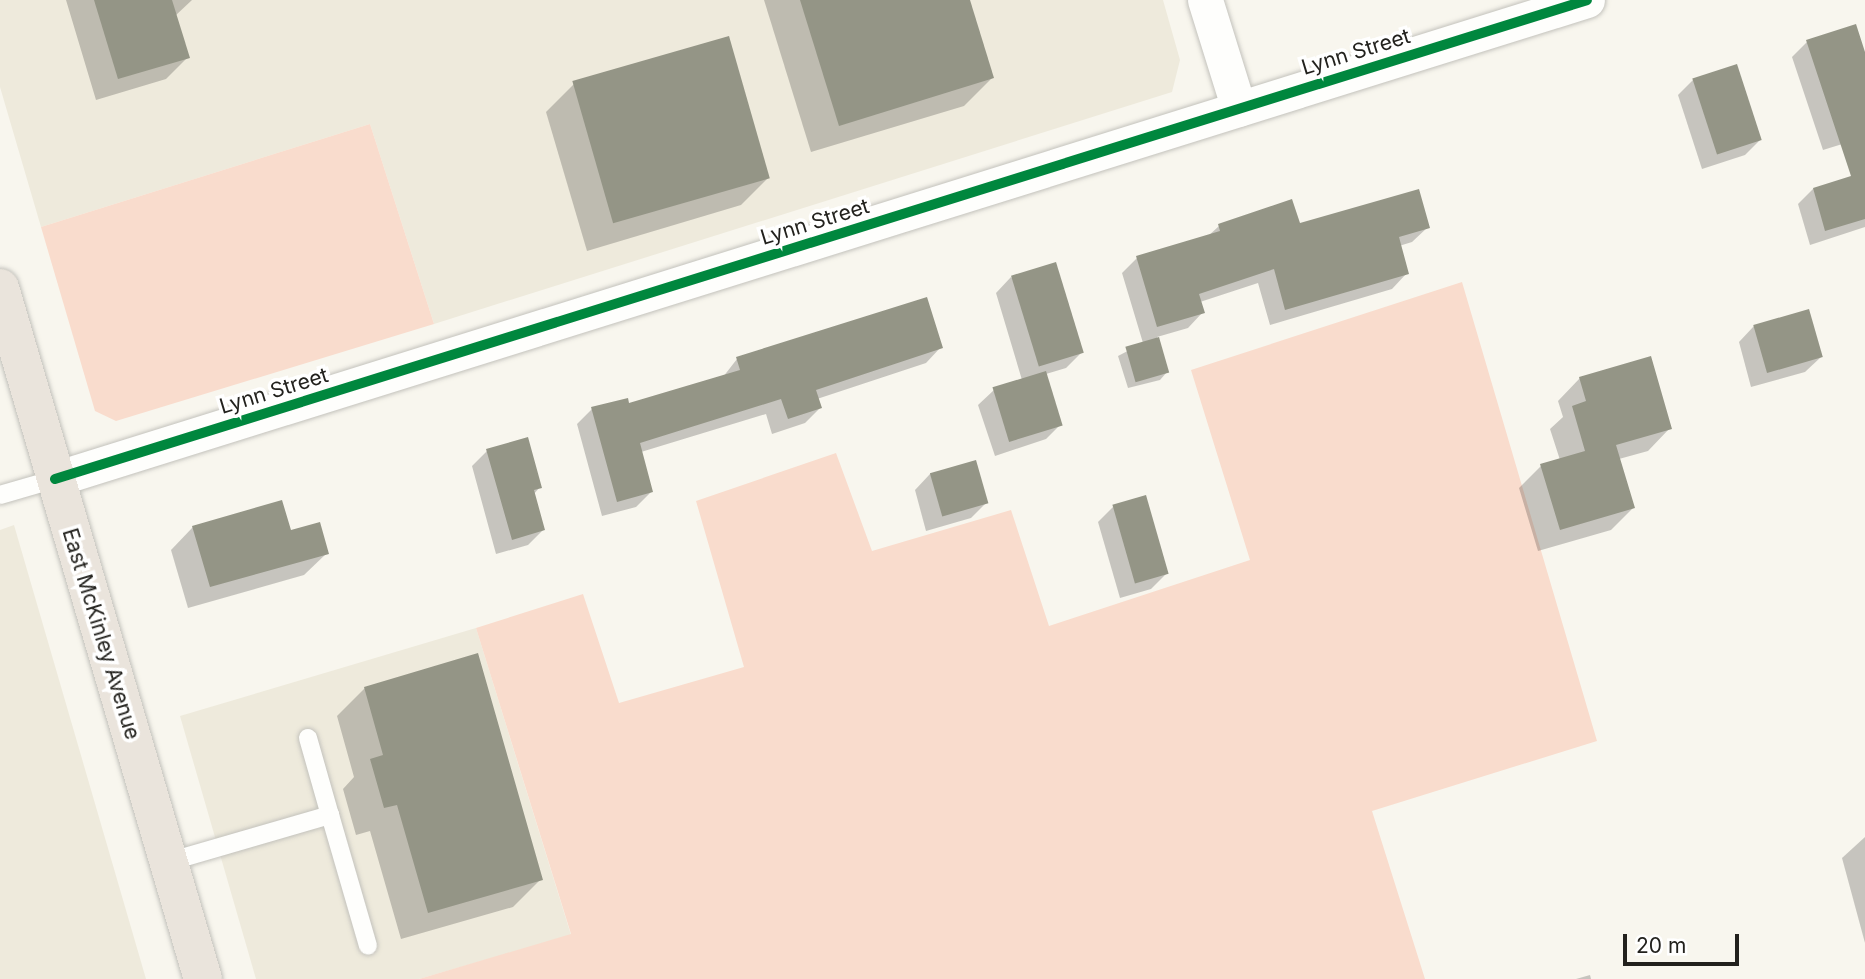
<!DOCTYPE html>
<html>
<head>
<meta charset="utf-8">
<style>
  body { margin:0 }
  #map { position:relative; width:1865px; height:979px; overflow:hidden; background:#f8f6ee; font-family:Inter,sans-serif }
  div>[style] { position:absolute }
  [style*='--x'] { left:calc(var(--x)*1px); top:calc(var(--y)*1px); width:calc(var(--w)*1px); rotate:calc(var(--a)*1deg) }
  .built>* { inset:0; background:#eeeadc }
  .green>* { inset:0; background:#f9dccd }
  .shadow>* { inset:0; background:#0003 }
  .building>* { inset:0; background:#949586; transform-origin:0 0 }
  .roads { filter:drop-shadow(0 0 2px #c3c2bc) drop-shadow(0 0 2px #c3c2bc) }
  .lane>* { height:18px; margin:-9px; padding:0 9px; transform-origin:9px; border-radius:9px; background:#fefefc }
  .street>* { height:35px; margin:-17.5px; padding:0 17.5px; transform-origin:17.5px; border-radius:17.5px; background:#fefefc }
  .primary>* { height:38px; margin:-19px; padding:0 19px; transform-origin:19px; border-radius:19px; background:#eae4dc }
  .cycleway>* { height:10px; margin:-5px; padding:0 5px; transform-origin:5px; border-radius:5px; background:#00873e }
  span { translate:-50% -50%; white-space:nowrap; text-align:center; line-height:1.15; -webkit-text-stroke:7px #fff; paint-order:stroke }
  .street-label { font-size:21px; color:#22211d }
  .scale { position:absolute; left:1623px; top:934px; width:116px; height:32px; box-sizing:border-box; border:4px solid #22211d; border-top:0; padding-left:9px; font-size:21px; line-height:24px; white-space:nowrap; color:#22211d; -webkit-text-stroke:5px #fff; paint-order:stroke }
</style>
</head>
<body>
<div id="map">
  <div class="built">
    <div style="clip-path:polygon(0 0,1163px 0,1180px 60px,1172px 92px,434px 324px,370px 124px,41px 227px,0 87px)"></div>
    <div style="clip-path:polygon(14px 525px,146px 979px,0 979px,0 530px)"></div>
    <div style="clip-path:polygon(476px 628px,571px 935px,419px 979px,256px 979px,180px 716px)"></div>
  </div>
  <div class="green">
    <div style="clip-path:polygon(370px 124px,434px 324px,116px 421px,95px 411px,41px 227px)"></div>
    <div style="clip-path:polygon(1462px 282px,1597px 741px,1372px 811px,1425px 979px,419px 979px,571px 934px,476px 628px,583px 594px,619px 703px,744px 667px,696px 501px,836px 453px,872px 551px,1011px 510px,1049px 626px,1250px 560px,1191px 370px)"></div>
  </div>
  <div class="shadow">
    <div style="clip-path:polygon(66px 0,192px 0,175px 16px,188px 57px,166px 79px,96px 100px)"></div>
    <div style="clip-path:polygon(764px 0,968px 0,992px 78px,964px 106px,811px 152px)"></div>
    <div style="clip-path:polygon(1807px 42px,1865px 57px,1865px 137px,1823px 150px,1792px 57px)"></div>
    <div style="clip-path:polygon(1693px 80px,1760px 140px,1745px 155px,1702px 169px,1678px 95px)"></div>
    <div style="clip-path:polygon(574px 84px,769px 177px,741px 205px,587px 251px,546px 112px)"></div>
    <div style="clip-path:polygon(1865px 175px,1865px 227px,1810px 245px,1798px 204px,1813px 189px)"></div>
    <div style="clip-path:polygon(1219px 226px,1299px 225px,1428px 227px,1412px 242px,1399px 246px,1407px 273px,1392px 289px,1270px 325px,1258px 283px,1200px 302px,1203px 312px,1188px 328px,1157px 337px,1167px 372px,1160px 380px,1128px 388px,1118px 356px,1143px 343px,1122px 273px,1137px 258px,1207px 237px)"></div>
    <div style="clip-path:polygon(1011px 277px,1081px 353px,1066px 368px,1046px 374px,1061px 424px,1046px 439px,995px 456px,978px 405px,994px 390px,1022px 380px,996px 293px)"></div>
    <div style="clip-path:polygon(1754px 326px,1821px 357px,1805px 372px,1751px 387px,1739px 342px)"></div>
    <div style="clip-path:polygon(941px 347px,926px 363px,817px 399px,820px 408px,805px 423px,772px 434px,766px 414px,641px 452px,651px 492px,636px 507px,602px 516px,577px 424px,592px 409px,628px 405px,723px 377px,737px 359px)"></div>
    <div style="clip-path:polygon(1580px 378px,1670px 428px,1648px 451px,1619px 459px,1633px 508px,1611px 530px,1538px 551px,1519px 488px,1541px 466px,1560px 460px,1550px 429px,1563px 417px,1558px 401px)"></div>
    <div style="clip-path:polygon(487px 451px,540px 487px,533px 495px,543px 530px,528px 545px,496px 554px,472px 466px)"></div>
    <div style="clip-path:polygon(930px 474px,986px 503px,971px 518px,926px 531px,915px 490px)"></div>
    <div style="clip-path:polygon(1113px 507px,1167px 573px,1151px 589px,1120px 598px,1098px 522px)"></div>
    <div style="clip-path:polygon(193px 527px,290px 532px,327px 553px,304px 575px,188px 608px,171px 550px)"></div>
    <div style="clip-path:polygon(365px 688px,541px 879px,513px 907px,401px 939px,370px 831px,356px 835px,343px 789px,354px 777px,337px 716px)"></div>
    <div style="clip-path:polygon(1865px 837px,1865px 943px,1842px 858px)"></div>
    <div style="clip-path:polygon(1590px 975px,1591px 979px,1576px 979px)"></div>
  </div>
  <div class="building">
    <div style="clip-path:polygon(94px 0,172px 0,190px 58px,118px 79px)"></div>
    <div style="clip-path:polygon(800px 0,970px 0,994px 78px,839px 126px)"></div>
    <div style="clip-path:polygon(1856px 24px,1865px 52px,1865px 219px,1825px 231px,1813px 188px,1851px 176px,1806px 40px)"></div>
    <div style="left:729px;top:36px;width:148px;height:163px;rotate:74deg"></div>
    <div style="left:1737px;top:64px;width:80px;height:47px;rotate:72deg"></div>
    <div style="clip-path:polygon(1419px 189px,1430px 228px,1399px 237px,1409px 274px,1285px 310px,1274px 269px,1199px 294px,1205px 313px,1157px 327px,1136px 256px,1220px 231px,1218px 224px,1292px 199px,1300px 223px)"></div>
    <div style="left:1056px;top:262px;width:95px;height:47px;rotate:73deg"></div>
    <div style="clip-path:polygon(927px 297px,943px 348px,816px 390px,822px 408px,788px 419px,781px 399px,640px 443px,653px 492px,617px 502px,591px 407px,628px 398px,629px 403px,740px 370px,736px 357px)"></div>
    <div style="left:1809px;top:309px;width:50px;height:58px;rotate:74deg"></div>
    <div style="left:1159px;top:337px;width:37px;height:35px;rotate:74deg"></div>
    <div style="clip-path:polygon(1651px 356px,1672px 429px,1616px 445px,1635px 508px,1560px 530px,1540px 464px,1585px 451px,1572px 406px,1586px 401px,1579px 377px)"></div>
    <div style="left:1046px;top:371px;width:57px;height:56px;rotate:73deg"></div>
    <div style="clip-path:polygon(528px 437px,542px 488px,534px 490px,545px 530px,512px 540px,486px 449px)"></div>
    <div style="left:976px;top:460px;width:45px;height:48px;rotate:74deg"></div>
    <div style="left:1146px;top:495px;width:82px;height:35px;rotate:74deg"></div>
    <div style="clip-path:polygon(282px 500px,291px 530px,320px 522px,329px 554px,210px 587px,192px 526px)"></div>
    <div style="clip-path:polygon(478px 653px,543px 880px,428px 913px,397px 805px,384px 808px,370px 759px,383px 755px,364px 687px)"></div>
  </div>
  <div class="roads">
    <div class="lane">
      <div style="--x:0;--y:495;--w:57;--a:-16.2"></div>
      <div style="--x:308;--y:738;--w:80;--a:74.1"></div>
      <div style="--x:168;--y:862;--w:169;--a:-16.2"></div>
      <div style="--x:330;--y:815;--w:136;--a:73.8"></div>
    </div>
    <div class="street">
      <div style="--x:1205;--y:0;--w:114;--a:72.7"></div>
      <div style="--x:55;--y:479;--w:1605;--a:-17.36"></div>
    </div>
    <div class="primary">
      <div style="--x:0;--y:288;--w:720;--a:73.63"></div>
    </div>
  </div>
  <div class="cycleway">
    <div style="--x:55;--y:479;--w:1605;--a:-17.36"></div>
  </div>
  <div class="street-label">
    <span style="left:1356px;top:52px;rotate:-17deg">Lynn Street</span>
    <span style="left:815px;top:222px;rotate:-17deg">Lynn Street</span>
    <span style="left:274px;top:391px;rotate:-17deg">Lynn Street</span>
    <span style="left:101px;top:634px;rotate:73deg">East McKinley Avenue</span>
  </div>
  <div class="scale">20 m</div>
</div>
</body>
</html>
